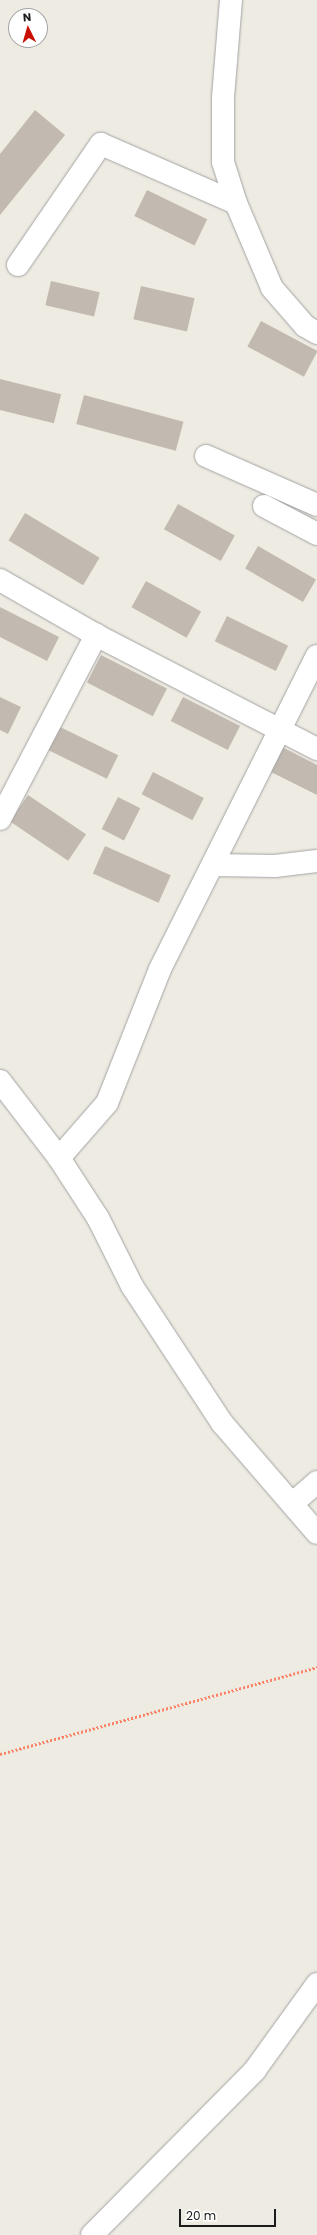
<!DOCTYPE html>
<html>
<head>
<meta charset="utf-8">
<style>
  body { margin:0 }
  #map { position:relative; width:317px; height:2235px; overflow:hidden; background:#eeebe2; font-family:Poppins,sans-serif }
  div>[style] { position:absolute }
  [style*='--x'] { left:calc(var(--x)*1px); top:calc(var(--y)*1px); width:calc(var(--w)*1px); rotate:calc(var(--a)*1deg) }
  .building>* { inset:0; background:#c2bab1; transform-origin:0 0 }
  .path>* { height:2.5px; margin-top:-1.25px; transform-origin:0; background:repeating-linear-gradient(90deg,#fa8267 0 2px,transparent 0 4px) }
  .roads { filter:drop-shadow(0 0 1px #a3a3a3) drop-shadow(0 0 1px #a3a3a3) }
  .minor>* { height:22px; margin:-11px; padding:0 11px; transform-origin:11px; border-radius:11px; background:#fff }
  .tertiary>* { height:22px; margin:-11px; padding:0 11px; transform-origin:11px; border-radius:11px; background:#fff }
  span { translate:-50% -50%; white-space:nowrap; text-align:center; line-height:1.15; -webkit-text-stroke:4px #fff; paint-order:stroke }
  .north { position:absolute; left:8px; top:8px; width:40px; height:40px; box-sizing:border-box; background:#fff; border:1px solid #a4a4a4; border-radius:50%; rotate:355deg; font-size:11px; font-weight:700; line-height:16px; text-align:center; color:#1c1c1c }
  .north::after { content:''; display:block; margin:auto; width:14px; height:18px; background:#c91000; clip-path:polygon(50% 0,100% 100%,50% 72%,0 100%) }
  .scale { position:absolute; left:179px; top:2209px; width:97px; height:18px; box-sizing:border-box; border:2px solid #1c1c1c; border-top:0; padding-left:5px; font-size:12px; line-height:14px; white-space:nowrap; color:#1c1c1c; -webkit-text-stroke:3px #fff; paint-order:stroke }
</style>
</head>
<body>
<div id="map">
  <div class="building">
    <div style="clip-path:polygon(35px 110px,65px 135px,0 215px,0 154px)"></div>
    <div style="left:147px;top:190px;width:67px;height:29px;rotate:26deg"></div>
    <div style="left:51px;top:281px;width:50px;height:25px;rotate:13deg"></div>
    <div style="left:141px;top:286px;width:55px;height:34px;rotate:13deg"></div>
    <div style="left:261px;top:321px;width:64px;height:29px;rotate:28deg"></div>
    <div style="left:0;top:379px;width:63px;height:30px;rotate:14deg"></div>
    <div style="left:84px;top:395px;width:103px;height:30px;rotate:15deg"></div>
    <div style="left:178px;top:504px;width:65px;height:29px;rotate:29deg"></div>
    <div style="left:25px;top:513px;width:87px;height:32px;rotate:31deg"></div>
    <div style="left:258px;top:546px;width:67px;height:26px;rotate:30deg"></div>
    <div style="left:146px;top:581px;width:63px;height:30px;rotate:29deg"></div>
    <div style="clip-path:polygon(0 607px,59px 637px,47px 661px,0 637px)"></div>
    <div style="left:227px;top:616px;width:68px;height:28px;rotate:26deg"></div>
    <div style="left:101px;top:655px;width:74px;height:31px;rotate:27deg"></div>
    <div style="clip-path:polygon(0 697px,21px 707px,8px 734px,0 730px)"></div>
    <div style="left:183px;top:697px;width:64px;height:27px;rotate:27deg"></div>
    <div style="left:58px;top:726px;width:67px;height:26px;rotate:26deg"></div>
    <div style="clip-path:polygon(282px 747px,317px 765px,317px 795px,269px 771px)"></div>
    <div style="left:153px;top:772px;width:57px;height:25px;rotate:27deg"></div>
    <div style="left:28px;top:795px;width:70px;height:32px;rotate:34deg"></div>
    <div style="left:118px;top:797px;width:25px;height:36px;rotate:27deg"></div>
    <div style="left:105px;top:846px;width:72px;height:30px;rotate:24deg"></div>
  </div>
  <div class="path">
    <div style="--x:0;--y:1754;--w:329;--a:-15.3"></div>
  </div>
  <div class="roads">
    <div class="minor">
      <div style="--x:231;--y:0;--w:98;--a:94.7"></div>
      <div style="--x:223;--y:98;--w:64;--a:90"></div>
      <div style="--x:223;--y:162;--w:43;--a:72.4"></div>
      <div style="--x:236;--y:203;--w:92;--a:67"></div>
      <div style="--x:272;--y:288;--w:50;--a:49"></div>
      <div style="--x:305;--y:326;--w:14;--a:30"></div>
      <div style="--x:18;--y:265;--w:147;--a:-55.6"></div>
      <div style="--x:101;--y:144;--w:147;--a:23.6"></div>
      <div style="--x:206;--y:456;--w:121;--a:23.8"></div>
      <div style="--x:264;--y:506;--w:60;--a:27.8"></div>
      <div style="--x:0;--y:580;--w:111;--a:29.8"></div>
      <div style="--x:96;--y:635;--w:249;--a:27.3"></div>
      <div style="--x:0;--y:819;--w:208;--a:-62.4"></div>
      <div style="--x:213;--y:865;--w:62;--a:0.9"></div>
      <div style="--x:275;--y:866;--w:42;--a:-6.8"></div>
      <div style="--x:59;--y:1158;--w:73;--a:-48.9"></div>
      <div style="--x:107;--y:1103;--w:144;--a:-68.4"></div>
      <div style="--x:160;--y:969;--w:350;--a:-63.4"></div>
      <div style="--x:293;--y:1503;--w:32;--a:-41"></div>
      <div style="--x:92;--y:2235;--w:232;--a:-45.3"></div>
      <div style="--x:255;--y:2070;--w:106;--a:-54.2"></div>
    </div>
    <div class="tertiary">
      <div style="--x:0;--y:1081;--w:97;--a:52.5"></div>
      <div style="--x:59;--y:1158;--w:72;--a:57"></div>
      <div style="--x:98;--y:1218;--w:76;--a:63.4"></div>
      <div style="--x:132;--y:1286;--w:164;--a:56.7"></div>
      <div style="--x:222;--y:1423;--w:145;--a:49.2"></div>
    </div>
  </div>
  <div class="north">N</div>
  <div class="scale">20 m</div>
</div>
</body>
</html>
